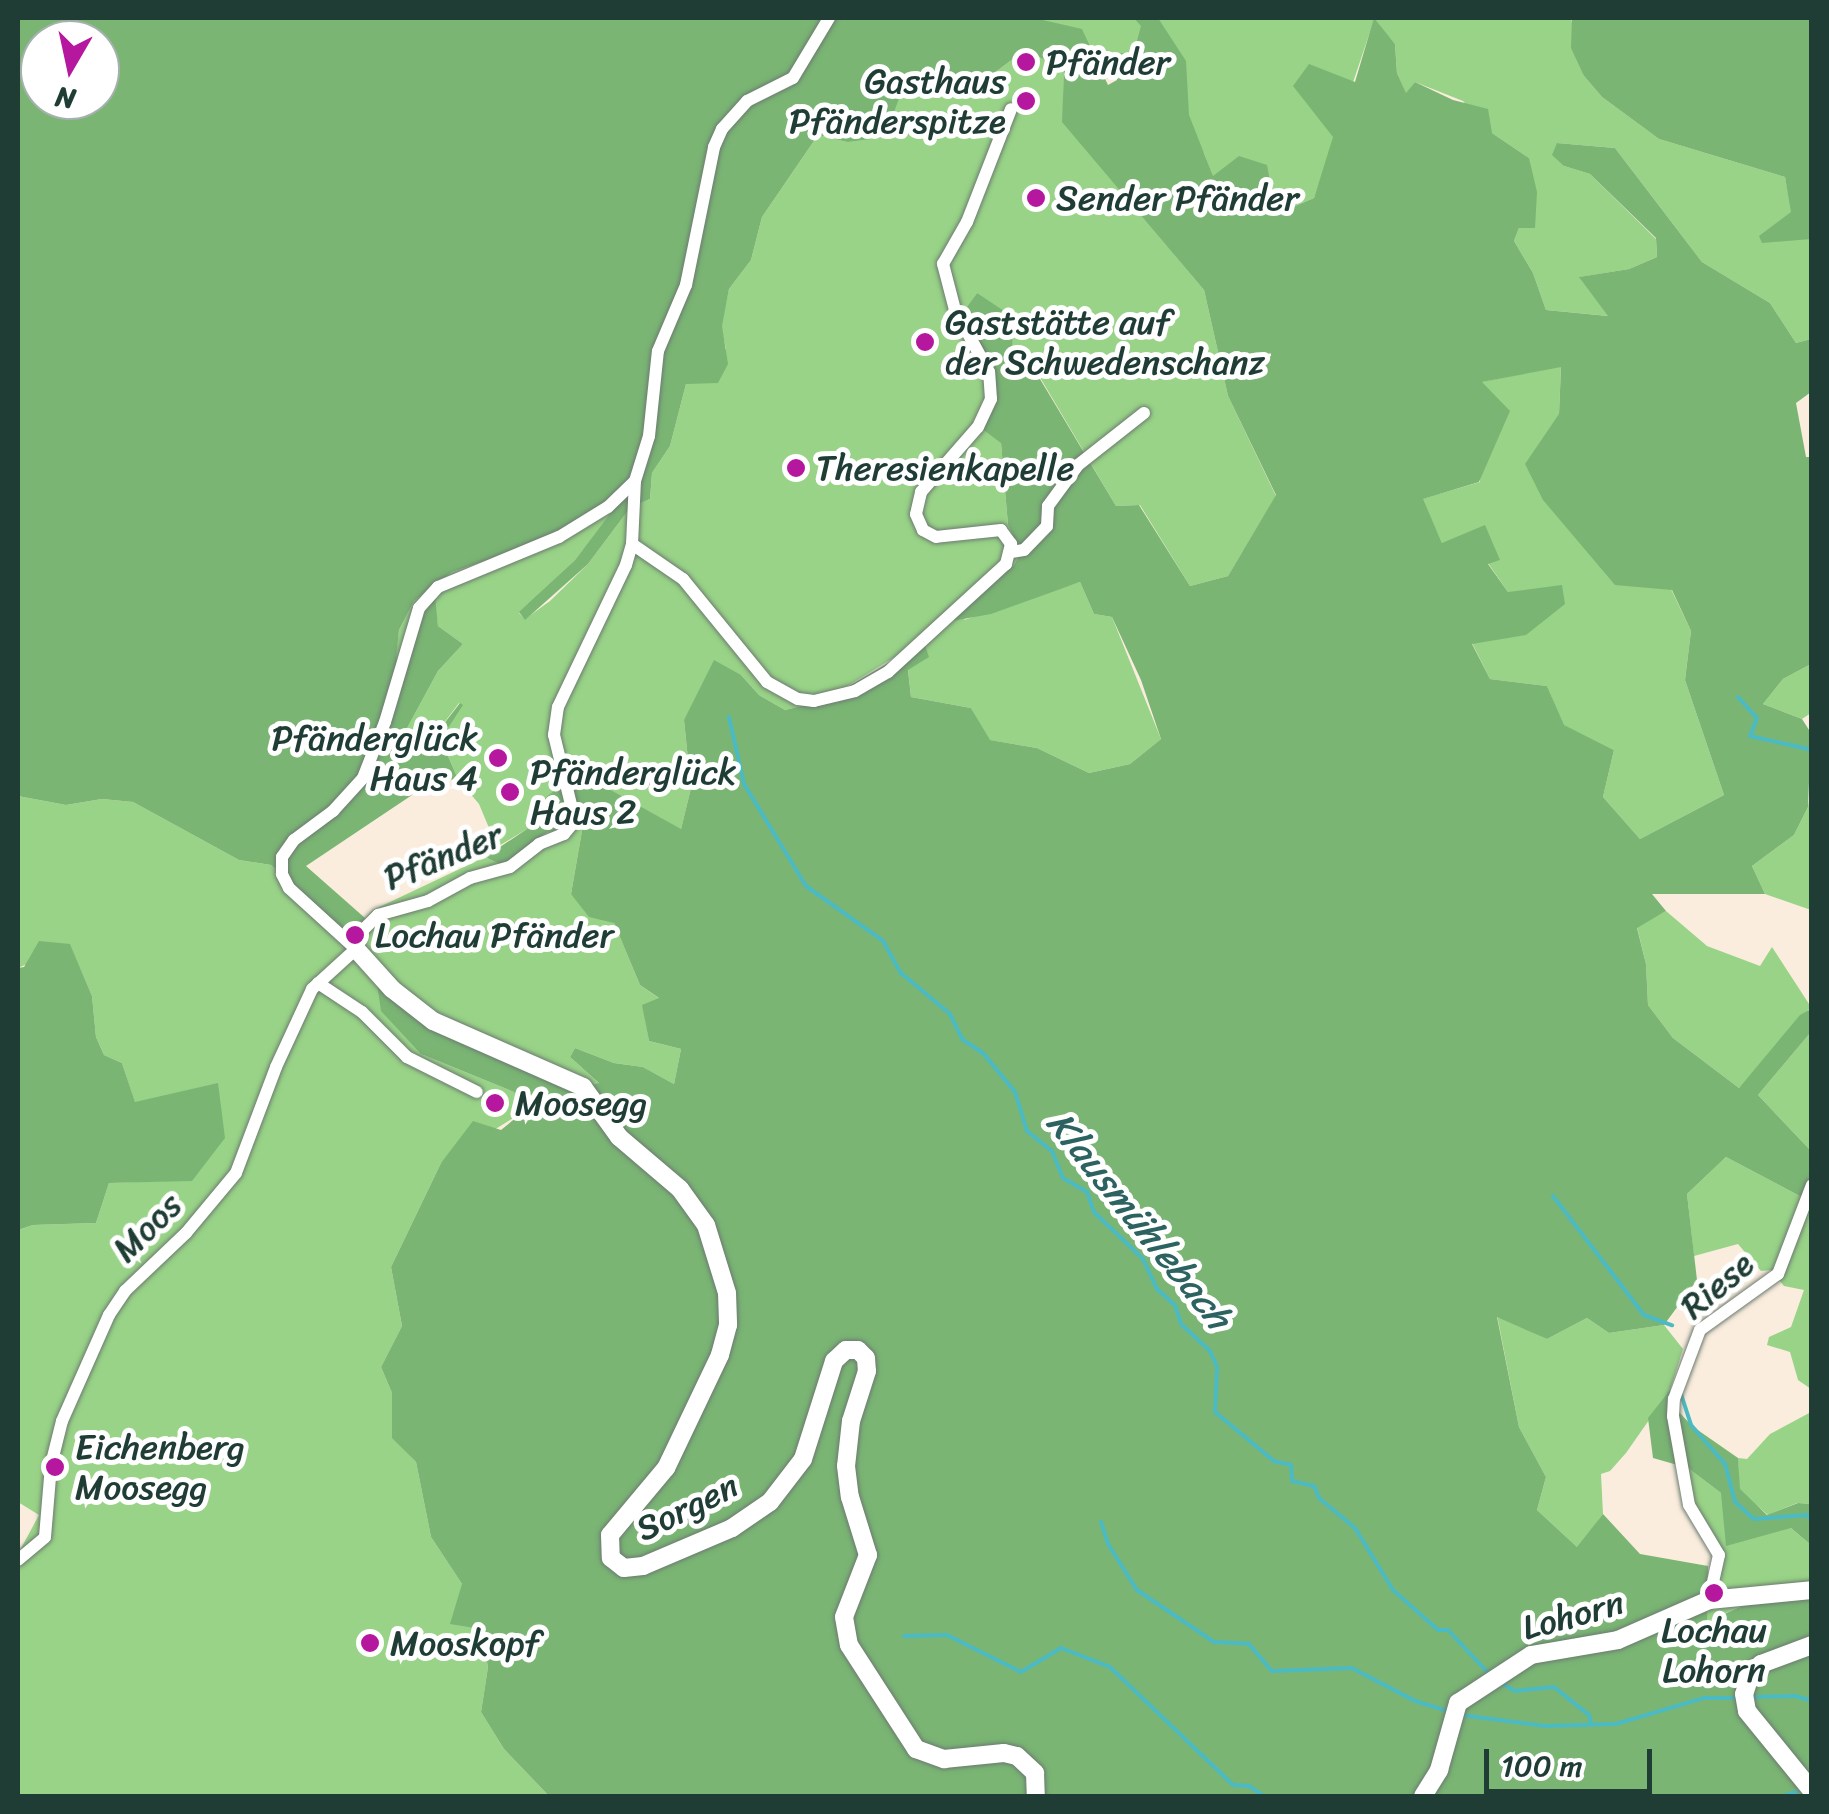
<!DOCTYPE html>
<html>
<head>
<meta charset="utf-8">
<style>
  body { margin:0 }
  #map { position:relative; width:1829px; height:1814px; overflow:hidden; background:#faedde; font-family:Sriracha,sans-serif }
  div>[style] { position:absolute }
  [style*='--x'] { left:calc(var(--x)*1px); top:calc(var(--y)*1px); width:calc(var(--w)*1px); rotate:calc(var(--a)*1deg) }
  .green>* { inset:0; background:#98d387 }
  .forest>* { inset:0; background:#7ab574 }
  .stream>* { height:4px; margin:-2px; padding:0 2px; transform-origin:2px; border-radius:2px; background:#4cbac2 }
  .roads { filter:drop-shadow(0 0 2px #6c7b70) drop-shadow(0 0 2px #6c7b70) }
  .street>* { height:12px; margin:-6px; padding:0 6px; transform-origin:6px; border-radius:6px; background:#fff }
  .secondary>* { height:18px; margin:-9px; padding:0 9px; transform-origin:9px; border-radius:9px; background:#fff }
  .dots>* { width:28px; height:28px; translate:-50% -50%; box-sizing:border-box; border:5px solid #fff; border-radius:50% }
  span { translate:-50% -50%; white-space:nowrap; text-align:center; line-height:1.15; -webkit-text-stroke:10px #fff; paint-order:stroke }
  .poi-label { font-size:35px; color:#1f3d34 }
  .left { translate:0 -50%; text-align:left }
  .right { translate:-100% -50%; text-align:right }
  .street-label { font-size:35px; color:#1f3d34 }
  .water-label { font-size:38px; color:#2c625f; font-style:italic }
  .frame { position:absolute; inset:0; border:20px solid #1f3d34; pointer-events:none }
  .north { position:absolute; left:20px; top:20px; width:100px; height:100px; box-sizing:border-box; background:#fff; border:2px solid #a5b1ae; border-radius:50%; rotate:189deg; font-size:28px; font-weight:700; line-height:40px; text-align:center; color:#1f3d34 }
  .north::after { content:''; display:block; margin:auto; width:35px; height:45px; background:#b5179e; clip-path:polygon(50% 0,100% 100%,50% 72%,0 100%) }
  .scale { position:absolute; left:1484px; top:1749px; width:168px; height:45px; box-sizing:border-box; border:5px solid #1f3d34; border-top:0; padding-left:12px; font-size:30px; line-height:35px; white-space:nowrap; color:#1f3d34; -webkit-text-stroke:8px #fff; paint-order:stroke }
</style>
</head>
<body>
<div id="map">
  <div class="green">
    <div style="clip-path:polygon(1033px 18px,1571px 18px,1584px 76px,1602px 97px,1659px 139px,1785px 177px,1792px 212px,1766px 233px,1811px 239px,1811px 339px,1796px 343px,1770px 303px,1702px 262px,1615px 148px,1557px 143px,1564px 166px,1590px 174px,1656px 239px,1657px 257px,1629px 269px,1580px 277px,1609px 316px,1546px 310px,1533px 273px,1514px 241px,1519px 228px,1534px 228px,1529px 158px,1492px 133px,1463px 101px,1415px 82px,1406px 94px,1397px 73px,1395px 44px,1374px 20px,1314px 198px,1275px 214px,1213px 177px,1204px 153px,1127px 72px,1100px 81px,1083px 32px)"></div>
    <div style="clip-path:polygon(1025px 50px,1064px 70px,1063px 122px,1204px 290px,1228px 396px,1276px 496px,1228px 576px,1190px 586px,1140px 505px,1116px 506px,1038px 374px,1012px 352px,977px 293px,971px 302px,1001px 443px,1008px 525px,1021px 552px,1014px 565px,987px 585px,964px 620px,1080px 582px,1094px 614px,1112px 617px,1161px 739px,1130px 764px,1089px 773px,1037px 748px,989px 740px,971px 708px,911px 697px,908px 669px,917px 660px,906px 650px,825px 700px,785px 710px,759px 695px,741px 675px,684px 720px,691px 788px,681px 829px,535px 806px,527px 829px,497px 847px,479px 804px,458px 779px,447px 754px,434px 748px,462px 705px,459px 703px,422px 752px,408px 740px,406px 730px,438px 671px,463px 644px,438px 626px,434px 598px,395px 663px,399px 630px,414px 601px,452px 572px,501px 557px,614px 510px,575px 560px,519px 613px,525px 619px,550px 601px,588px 564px,630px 508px,650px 499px,652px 473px,670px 446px,686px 384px,726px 349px,721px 326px,729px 289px,751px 260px,762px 217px,818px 135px,847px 142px,906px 79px,994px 73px)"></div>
    <div style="clip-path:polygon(1561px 366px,1559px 414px,1671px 589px,1691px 631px,1685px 680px,1724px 795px,1640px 839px,1603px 797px,1614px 750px,1563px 725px,1547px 686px,1490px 679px,1472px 643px,1508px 592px,1488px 563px,1499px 560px,1442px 543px,1422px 499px,1480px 482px,1481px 382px)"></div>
    <div style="clip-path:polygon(1811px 664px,1811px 713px,1802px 719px,1763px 704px,1783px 679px)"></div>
    <div style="clip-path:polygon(1811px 787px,1811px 910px,1765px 894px,1752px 866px,1794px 835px,1808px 807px)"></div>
    <div style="clip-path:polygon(18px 796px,66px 805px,102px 799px,133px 802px,239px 860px,271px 865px,293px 886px,365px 918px,373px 910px,485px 857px,502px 865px,548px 831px,583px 825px,571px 894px,614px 923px,640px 985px,660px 999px,643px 1006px,649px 1041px,681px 1049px,674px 1084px,643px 1067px,614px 1063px,575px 1048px,570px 1057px,600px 1084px,578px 1090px,421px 1054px,514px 1092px,523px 1112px,441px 1163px,391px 1267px,402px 1326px,381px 1367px,392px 1393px,392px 1437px,416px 1462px,431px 1537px,462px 1584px,481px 1628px,488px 1667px,481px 1712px,504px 1749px,549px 1796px,18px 1796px,18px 1554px,39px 1515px,18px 1502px,18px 1230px,33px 1225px,96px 1223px,109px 1183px,192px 1180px,135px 1103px,122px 1063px,104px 1055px,96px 1037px,92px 996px,70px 945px,18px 968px)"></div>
    <div style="clip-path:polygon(1666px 911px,1707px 946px,1760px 966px,1772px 947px,1811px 1007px,1739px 1088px,1673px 1038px,1648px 1005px,1646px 964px,1637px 927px)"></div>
    <div style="clip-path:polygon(1811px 1032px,1811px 1151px,1758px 1095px)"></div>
    <div style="clip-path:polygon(1726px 1157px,1811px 1202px,1811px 1389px,1798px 1380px,1790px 1352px,1767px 1345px,1769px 1337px,1791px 1327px,1804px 1290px,1784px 1286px,1771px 1270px,1761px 1271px,1738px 1244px,1694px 1256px,1687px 1194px)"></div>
    <div style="clip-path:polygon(1497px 1315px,1547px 1339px,1587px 1318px,1609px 1333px,1664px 1325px,1683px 1349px,1670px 1390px,1626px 1453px,1610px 1471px,1601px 1474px,1603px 1514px,1578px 1548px,1537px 1510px,1546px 1477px,1519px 1427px)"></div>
    <div style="clip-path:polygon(1811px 1412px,1811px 1504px,1797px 1503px,1768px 1515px,1739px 1490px,1738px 1458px,1747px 1459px,1770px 1434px)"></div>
    <div style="clip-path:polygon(1688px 1468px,1721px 1493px,1791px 1528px,1811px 1545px,1811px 1592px,1757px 1599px,1706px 1622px,1713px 1553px,1684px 1501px)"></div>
  </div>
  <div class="forest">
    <div style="clip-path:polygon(evenodd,18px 18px,1034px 18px,1082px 29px,1108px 85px,1117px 80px,1114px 54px,1134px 52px,1141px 26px,1134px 18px,1158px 18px,1186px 61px,1189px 115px,1213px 176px,1239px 156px,1267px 165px,1276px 214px,1314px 198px,1333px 137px,1293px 86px,1309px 64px,1355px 82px,1374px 18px,1395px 44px,1397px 73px,1406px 93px,1415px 82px,1453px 100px,1488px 109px,1492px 133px,1529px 158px,1537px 192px,1535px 228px,1519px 228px,1514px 241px,1533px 273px,1546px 310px,1608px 316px,1579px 277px,1629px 269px,1657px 257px,1656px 238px,1590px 174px,1564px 166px,1552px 155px,1557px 143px,1615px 148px,1702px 262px,1770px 303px,1796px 343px,1811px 339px,1811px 392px,1796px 403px,1806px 457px,1811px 457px,1811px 664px,1783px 679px,1763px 704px,1802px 719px,1811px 733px,1808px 807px,1794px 835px,1752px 866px,1765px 894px,1652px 894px,1666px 911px,1637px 928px,1646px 964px,1648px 1005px,1673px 1038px,1739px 1088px,1800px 1015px,1811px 1009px,1811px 1032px,1758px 1095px,1811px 1151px,1811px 1202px,1726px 1157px,1687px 1194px,1697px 1280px,1664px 1325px,1609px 1333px,1587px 1318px,1547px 1339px,1497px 1317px,1519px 1427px,1546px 1477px,1537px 1510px,1577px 1547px,1603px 1514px,1640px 1554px,1708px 1566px,1707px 1622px,1757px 1599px,1811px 1592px,1811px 1796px,549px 1796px,504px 1749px,481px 1712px,488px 1667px,481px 1629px,450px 1624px,462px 1584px,431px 1537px,416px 1462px,392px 1438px,392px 1393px,381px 1367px,402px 1326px,391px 1267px,441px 1163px,473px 1121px,501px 1130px,523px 1112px,514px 1092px,421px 1054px,381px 1011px,377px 984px,578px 1090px,599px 1083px,570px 1057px,575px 1048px,614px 1063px,643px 1067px,674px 1084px,681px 1049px,649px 1041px,642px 1005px,659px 998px,640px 985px,614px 923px,589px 917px,571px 894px,583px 825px,547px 832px,502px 865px,485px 857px,527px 829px,535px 806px,578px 772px,681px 829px,691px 788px,684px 720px,714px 660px,741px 675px,759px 695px,785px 710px,825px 700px,924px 642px,929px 657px,908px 670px,911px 697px,971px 708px,990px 740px,1037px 748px,1089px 773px,1130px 764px,1161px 739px,1141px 680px,1112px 617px,1094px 614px,1080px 582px,991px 614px,941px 623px,1014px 565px,1021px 552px,1008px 525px,1001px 443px,981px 428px,995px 382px,960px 317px,977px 293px,1013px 317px,1012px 352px,1037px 374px,1116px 506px,1139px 505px,1190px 586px,1228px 576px,1276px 495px,1228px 396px,1204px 290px,1062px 122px,1064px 70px,1025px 50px,994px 73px,906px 79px,885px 137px,847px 142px,818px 135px,762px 217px,751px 260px,729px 289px,722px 326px,728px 364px,718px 383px,686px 384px,670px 446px,652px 473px,650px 499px,630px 508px,588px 564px,525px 620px,519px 612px,575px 560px,613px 510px,540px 543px,452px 572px,414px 601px,399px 630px,396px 660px,435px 596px,438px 626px,463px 644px,438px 671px,406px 730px,408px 740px,422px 752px,460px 703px,463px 705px,435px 748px,447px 754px,458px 779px,433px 781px,306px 866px,365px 918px,352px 937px,271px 865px,239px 860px,133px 802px,102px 799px,66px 805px,18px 796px,18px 18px,40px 40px,100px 40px,100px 100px,40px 100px,40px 40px,18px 18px,1561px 367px,1559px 414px,1525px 464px,1543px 500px,1615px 585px,1672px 590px,1691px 631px,1685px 680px,1724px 795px,1640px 839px,1603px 797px,1614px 750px,1564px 725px,1547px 686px,1490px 679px,1472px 644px,1526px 635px,1565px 604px,1562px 585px,1508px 592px,1488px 564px,1500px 560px,1485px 525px,1442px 543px,1423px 499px,1479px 482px,1510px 411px,1482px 382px,1561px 367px)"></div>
    <div style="clip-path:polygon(1572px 18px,1811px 18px,1811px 239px,1762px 243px,1759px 236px,1791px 212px,1785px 177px,1659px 139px,1602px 97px,1584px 76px,1571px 48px)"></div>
    <div style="clip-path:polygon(39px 941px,70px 944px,92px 996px,96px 1037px,104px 1055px,122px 1063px,135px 1102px,218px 1083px,225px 1138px,192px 1181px,109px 1183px,96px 1223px,33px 1225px,18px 1230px,18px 968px,24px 967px)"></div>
    <div style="clip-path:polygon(1670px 1390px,1679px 1412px,1692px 1426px,1738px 1458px,1740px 1489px,1767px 1515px,1798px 1503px,1811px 1504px,1811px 1545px,1791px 1528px,1726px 1546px,1721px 1493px,1688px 1468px,1653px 1458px,1648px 1418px)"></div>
  </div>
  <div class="stream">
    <div style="--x:1738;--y:697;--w:28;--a:48"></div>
    <div style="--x:1757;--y:718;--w:19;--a:111"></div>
    <div style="--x:1750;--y:736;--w:64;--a:12.7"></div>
    <div style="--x:729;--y:717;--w:69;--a:77.4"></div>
    <div style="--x:744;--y:784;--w:119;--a:58.7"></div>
    <div style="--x:806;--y:886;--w:95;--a:35.5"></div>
    <div style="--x:883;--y:941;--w:37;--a:61"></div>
    <div style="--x:901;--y:973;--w:64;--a:39.9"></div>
    <div style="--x:950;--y:1014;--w:28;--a:64"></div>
    <div style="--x:962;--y:1039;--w:25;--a:34"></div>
    <div style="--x:983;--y:1053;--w:50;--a:50.6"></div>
    <div style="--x:1015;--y:1092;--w:41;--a:72.9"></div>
    <div style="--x:1027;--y:1131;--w:32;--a:39"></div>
    <div style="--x:1052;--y:1151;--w:29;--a:68"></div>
    <div style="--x:1063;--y:1178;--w:28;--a:30"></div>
    <div style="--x:1087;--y:1192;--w:21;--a:71"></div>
    <div style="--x:1094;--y:1212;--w:68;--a:43.8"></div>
    <div style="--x:1143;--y:1259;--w:33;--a:65"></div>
    <div style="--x:1157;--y:1289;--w:24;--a:42"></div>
    <div style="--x:1175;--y:1305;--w:20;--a:72"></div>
    <div style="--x:1181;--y:1324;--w:40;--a:43"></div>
    <div style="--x:1210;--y:1351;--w:17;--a:66"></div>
    <div style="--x:1217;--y:1367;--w:45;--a:92.5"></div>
    <div style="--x:1215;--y:1412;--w:77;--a:39.7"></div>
    <div style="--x:1274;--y:1461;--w:17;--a:13"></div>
    <div style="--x:1291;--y:1465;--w:16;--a:86"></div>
    <div style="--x:1292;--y:1481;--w:23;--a:13"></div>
    <div style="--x:1314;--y:1486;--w:13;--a:67"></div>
    <div style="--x:1319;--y:1498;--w:47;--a:39.8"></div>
    <div style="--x:1355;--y:1528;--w:73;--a:58.5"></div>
    <div style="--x:1393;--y:1590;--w:60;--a:41.6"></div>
    <div style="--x:1438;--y:1630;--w:10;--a:0"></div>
    <div style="--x:1448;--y:1630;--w:63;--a:46.9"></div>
    <div style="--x:1553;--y:1196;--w:150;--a:52.6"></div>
    <div style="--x:1644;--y:1315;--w:30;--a:20"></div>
    <div style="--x:1681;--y:1394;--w:33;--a:72"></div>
    <div style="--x:1691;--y:1425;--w:52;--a:48.9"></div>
    <div style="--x:1725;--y:1464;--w:39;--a:75"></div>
    <div style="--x:1735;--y:1502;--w:25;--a:42"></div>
    <div style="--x:1754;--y:1519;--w:53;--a:-4.3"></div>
    <div style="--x:1807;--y:1515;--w:8;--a:50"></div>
    <div style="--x:1101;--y:1522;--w:23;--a:72"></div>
    <div style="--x:1108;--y:1544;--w:54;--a:57.8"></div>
    <div style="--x:1137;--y:1590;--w:93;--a:34"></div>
    <div style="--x:1214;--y:1642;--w:35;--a:3"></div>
    <div style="--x:1249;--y:1644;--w:35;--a:50"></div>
    <div style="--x:1272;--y:1671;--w:80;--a:-2.1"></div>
    <div style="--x:1352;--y:1668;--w:71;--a:27.6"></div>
    <div style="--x:1415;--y:1701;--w:34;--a:17"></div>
    <div style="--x:904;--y:1636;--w:43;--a:-1.3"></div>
    <div style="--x:947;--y:1635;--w:83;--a:26.6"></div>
    <div style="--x:1021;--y:1672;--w:47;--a:-31"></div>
    <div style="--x:1061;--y:1648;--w:53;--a:21.2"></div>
    <div style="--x:1110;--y:1667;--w:170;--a:43.8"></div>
    <div style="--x:1233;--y:1785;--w:16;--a:4"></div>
    <div style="--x:1249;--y:1786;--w:18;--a:34"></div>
    <div style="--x:1499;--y:1682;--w:18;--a:29"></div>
    <div style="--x:1515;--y:1691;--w:39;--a:-6"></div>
    <div style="--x:1554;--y:1687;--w:45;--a:38.7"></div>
    <div style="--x:1589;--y:1715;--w:8;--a:76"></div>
    <div style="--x:1751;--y:1697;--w:44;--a:-1.3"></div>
    <div style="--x:1795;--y:1696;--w:18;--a:16"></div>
    <div style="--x:1461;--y:1715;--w:85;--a:7.5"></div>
    <div style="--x:1545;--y:1726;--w:71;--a:-1.6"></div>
    <div style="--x:1616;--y:1724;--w:92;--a:-16.5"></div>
    <div style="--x:1704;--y:1698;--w:33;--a:0"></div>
    <div style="--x:1783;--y:1796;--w:14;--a:-17"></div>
  </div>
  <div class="roads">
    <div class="street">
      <div style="--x:632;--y:544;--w:62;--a:34.5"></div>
      <div style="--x:683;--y:579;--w:133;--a:50.8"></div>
      <div style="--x:767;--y:682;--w:35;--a:29"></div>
      <div style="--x:798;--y:699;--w:16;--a:7"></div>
      <div style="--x:814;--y:701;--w:42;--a:-13.7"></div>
      <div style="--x:855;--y:691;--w:38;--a:-30"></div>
      <div style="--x:888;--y:672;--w:160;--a:-42.5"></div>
      <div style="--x:1006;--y:564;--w:21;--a:-76"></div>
      <div style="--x:1011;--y:544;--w:17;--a:-126"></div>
      <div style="--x:1001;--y:530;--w:65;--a:173.9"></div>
      <div style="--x:936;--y:537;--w:15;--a:-152"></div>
      <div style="--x:923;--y:530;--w:17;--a:-114"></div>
      <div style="--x:916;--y:514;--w:23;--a:-77"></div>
      <div style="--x:921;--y:492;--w:86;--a:-48.8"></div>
      <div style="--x:978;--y:427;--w:31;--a:-65"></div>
      <div style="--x:991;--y:399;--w:27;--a:-94"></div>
      <div style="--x:989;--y:372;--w:71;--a:-118.7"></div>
      <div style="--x:955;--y:310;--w:48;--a:-104.6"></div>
      <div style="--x:943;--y:264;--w:48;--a:-60.3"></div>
      <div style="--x:967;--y:222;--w:121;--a:-68.7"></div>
      <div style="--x:1011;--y:552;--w:13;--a:-9"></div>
      <div style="--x:1024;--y:550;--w:33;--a:-46"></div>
      <div style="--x:1047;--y:526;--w:20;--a:-87"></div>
      <div style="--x:1048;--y:506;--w:51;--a:-53.8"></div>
      <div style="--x:1078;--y:465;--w:84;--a:-38.2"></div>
      <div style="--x:356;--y:949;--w:91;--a:-137.7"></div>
      <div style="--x:289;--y:888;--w:16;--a:-117"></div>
      <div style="--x:282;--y:874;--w:17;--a:-90"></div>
      <div style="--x:282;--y:857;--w:21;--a:-55"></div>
      <div style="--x:294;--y:840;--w:49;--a:-36.6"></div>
      <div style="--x:333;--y:811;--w:45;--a:-47.7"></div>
      <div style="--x:363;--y:778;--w:60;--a:-68.6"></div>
      <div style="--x:385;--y:722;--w:119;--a:-73.4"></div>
      <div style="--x:419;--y:608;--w:28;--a:-48"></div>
      <div style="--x:438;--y:587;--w:131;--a:-22.5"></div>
      <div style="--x:559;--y:537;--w:57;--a:-31.5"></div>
      <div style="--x:608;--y:507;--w:37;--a:-44"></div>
      <div style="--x:318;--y:983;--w:53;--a:33.4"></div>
      <div style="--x:362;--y:1012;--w:64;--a:45"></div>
      <div style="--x:407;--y:1057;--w:78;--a:26.6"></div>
      <div style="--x:18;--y:1560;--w:35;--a:-40"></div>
      <div style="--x:45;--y:1537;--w:72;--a:-85.2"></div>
      <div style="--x:51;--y:1465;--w:45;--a:-76"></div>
      <div style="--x:62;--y:1421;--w:116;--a:-66.1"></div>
      <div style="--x:109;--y:1315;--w:29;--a:-56"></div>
      <div style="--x:125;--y:1291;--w:84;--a:-43.6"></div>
      <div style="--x:186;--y:1233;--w:78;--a:-50.2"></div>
      <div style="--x:236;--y:1173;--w:113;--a:-69.3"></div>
      <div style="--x:276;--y:1067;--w:86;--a:-65.2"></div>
      <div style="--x:312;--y:989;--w:59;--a:-42.3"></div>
      <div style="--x:356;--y:949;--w:19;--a:-72"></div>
      <div style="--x:362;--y:931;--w:23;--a:-45"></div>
      <div style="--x:378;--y:915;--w:52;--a:-15.6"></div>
      <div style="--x:428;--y:901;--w:48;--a:-28.7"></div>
      <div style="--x:470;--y:878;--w:41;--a:-15.4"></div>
      <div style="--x:510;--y:867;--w:37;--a:-38"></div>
      <div style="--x:539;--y:844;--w:27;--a:-22"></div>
      <div style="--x:564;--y:834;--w:17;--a:-50"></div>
      <div style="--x:575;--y:821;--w:89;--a:-103.7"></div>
      <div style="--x:554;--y:735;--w:28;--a:-82"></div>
      <div style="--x:558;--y:707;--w:157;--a:-64.4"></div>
      <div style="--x:626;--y:565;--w:22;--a:-74"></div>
      <div style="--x:632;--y:544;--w:63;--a:-87.3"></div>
      <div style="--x:635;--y:481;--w:47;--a:-72.7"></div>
      <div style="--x:649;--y:436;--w:85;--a:-84"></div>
      <div style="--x:658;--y:351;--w:72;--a:-67"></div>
      <div style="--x:686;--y:285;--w:141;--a:-78.5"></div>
      <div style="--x:714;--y:147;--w:20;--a:-66"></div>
      <div style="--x:722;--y:129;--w:38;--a:-48"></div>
      <div style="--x:747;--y:101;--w:51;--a:-26.6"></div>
      <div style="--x:793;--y:78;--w:70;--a:-59"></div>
      <div style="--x:1709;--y:1600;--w:46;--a:-77.5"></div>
      <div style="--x:1719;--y:1555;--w:58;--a:-121"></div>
      <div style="--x:1689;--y:1505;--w:90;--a:-100.2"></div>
      <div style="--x:1673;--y:1416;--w:17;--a:-87"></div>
      <div style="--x:1674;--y:1399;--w:74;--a:-69.4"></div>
      <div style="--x:1700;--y:1330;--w:96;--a:-35.7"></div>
      <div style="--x:1778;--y:1274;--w:95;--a:-69.1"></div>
    </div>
    <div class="secondary">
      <div style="--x:356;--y:949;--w:54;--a:48"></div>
      <div style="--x:392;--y:989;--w:52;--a:38"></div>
      <div style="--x:433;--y:1021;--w:164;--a:23.7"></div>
      <div style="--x:583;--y:1087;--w:62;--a:54.2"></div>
      <div style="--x:619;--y:1137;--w:80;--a:40.4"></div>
      <div style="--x:680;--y:1189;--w:44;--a:54.2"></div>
      <div style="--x:706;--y:1225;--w:71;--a:72.8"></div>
      <div style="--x:727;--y:1293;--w:32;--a:88"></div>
      <div style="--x:728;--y:1325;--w:31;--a:105"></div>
      <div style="--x:720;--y:1355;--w:125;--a:115.5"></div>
      <div style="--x:666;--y:1468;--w:87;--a:129.9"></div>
      <div style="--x:610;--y:1535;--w:23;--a:88"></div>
      <div style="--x:611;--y:1558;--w:16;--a:38"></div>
      <div style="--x:624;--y:1568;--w:19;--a:-6"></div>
      <div style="--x:643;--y:1566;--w:97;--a:-23.1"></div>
      <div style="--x:732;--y:1528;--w:46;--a:-34.4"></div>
      <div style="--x:770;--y:1502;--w:54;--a:-52.5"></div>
      <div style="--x:803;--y:1459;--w:103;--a:-72.4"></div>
      <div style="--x:834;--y:1361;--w:16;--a:-43"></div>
      <div style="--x:846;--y:1350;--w:12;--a:0"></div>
      <div style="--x:858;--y:1350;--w:11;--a:45"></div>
      <div style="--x:866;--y:1358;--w:13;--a:86"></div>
      <div style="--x:867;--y:1371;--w:52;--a:107.7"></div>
      <div style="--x:851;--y:1421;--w:45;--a:96.3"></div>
      <div style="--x:846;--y:1466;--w:31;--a:83"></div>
      <div style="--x:850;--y:1497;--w:61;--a:72.8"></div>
      <div style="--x:868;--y:1555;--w:66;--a:111.2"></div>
      <div style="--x:844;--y:1617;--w:28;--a:80"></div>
      <div style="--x:849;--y:1645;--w:124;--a:57.2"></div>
      <div style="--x:916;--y:1749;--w:30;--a:20"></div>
      <div style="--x:944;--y:1759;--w:60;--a:-5.7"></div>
      <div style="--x:1004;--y:1753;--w:13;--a:13"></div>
      <div style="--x:1017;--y:1756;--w:25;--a:43"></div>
      <div style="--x:1035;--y:1773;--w:23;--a:88"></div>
      <div style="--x:1812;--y:1645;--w:54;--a:159.6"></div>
      <div style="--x:1761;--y:1664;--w:13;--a:138"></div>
      <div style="--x:1751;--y:1673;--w:22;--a:108"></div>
      <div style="--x:1744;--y:1694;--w:17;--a:80"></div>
      <div style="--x:1747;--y:1711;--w:103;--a:50.9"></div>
      <div style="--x:1423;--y:1796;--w:31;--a:-58"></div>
      <div style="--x:1439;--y:1770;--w:70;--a:-74.2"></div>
      <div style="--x:1458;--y:1703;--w:87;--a:-33.3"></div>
      <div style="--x:1531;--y:1655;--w:88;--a:-9.8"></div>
      <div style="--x:1618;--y:1640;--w:99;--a:-23.7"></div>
      <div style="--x:1709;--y:1600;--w:103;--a:-5.5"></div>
    </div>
  </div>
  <div class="dots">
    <div style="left:1026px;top:62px;background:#b5179e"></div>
    <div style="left:1026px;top:101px;background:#b5179e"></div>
    <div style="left:1036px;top:198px;background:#b5179e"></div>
    <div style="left:925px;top:342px;background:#b5179e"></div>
    <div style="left:796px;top:468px;background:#b5179e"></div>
    <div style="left:498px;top:758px;background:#b5179e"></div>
    <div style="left:510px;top:792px;background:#b5179e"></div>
    <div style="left:355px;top:935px;background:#b5179e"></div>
    <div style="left:495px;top:1103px;background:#b5179e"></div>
    <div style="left:55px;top:1467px;background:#b5179e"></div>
    <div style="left:1714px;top:1593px;background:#b5179e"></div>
    <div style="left:370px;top:1643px;background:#b5179e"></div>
  </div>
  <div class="poi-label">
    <span class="left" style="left:1046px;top:62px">Pfänder</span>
    <span class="right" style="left:1006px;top:101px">Gasthaus<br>Pfänderspitze</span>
    <span class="left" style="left:1056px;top:198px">Sender Pfänder</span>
    <span class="left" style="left:945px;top:342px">Gaststätte auf<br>der Schwedenschanz</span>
    <span class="left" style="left:816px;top:468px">Theresienkapelle</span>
    <span class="right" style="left:478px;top:758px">Pfänderglück<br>Haus 4</span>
    <span class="left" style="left:530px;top:792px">Pfänderglück<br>Haus 2</span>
    <span class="left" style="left:375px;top:935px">Lochau Pfänder</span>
    <span class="left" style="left:515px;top:1103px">Moosegg</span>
    <span class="left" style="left:75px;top:1467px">Eichenberg<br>Moosegg</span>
    <span style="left:1714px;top:1650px">Lochau<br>Lohorn</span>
    <span class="left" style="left:390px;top:1643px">Mooskopf</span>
  </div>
  <div class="street-label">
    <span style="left:443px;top:856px;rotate:-22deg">Pfänder</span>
    <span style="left:147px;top:1227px;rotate:-45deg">Moos</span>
    <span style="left:1717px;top:1285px;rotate:-40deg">Riese</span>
    <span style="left:687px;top:1507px;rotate:-26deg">Sorgen</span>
    <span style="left:1573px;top:1615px;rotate:-15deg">Lohorn</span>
  </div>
  <div class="water-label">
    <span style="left:1139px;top:1220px;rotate:51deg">Klausmühlebach</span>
  </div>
  <div class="frame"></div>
  <div class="north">N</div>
  <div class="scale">100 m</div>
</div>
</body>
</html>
